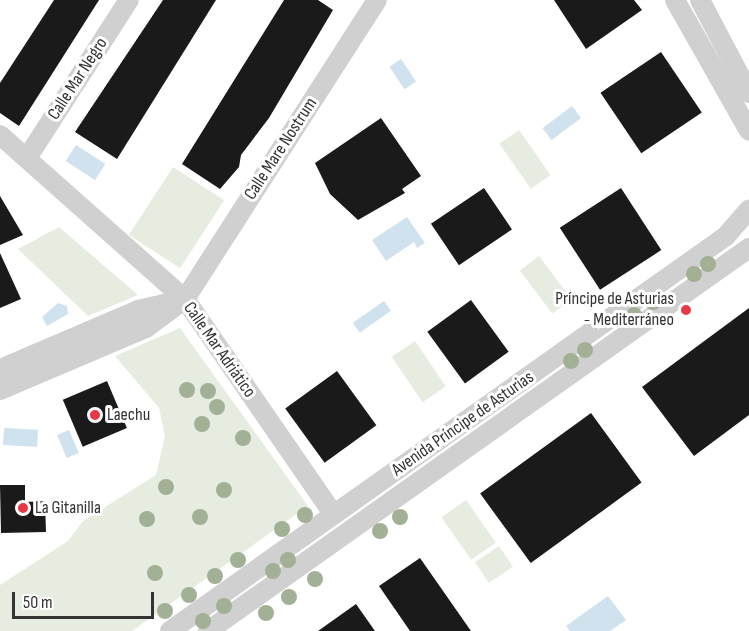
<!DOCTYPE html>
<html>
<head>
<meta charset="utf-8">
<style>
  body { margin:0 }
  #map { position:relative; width:749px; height:631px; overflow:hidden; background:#fff; font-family:"Sofia Sans Condensed",sans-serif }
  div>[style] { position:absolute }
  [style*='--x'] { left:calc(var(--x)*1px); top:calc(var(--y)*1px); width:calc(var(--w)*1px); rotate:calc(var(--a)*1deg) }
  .green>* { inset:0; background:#e6ecdf; transform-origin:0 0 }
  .water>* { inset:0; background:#cfe2ee; transform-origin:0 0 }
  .building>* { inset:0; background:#1a1a1a; transform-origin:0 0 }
  .street>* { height:20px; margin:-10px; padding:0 10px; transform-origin:10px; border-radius:10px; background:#d0d0d0 }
  .trees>* { width:16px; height:16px; margin:-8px; border-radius:50%; background:#a2b095 }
  .dots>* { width:16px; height:16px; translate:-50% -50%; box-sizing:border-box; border:3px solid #fff; border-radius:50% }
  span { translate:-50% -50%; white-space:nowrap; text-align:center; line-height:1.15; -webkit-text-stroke:6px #fff; paint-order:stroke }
  .street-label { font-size:18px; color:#333 }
  .poi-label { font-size:18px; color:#333 }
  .right { translate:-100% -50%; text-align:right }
  .left { translate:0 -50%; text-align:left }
  .scale { position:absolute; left:12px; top:592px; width:142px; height:27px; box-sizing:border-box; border:3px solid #333; border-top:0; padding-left:8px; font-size:18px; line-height:21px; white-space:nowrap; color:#333; -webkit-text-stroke:4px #fff; paint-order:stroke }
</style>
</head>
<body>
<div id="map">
  <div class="green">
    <div style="left:519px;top:130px;width:55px;height:24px;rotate:55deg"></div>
    <div style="left:173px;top:167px;width:61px;height:81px;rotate:33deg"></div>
    <div style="clip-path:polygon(59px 227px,138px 295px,88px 316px,18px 249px)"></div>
    <div style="left:539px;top:256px;width:54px;height:24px;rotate:53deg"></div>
    <div style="clip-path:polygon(180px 328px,308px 506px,132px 631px,0 631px,0 585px,68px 541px,83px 521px,156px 475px,165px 436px,159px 408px,115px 356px)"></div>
    <div style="left:415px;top:341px;width:55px;height:28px;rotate:56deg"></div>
    <div style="left:466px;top:500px;width:52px;height:30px;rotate:55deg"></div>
    <div style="left:499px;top:546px;width:25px;height:29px;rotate:56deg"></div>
  </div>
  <div class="water">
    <div style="left:401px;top:59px;width:27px;height:14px;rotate:56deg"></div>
    <div style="left:572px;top:106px;width:15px;height:37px;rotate:53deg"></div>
    <div style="left:76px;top:145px;width:35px;height:19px;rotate:33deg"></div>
    <div style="clip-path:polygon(407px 217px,425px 243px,417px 248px,414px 242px,386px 261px,372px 240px)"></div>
    <div style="left:384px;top:301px;width:12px;height:38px;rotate:55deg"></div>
    <div style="clip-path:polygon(58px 303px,67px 306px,68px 314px,47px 326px,42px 317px)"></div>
    <div style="left:4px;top:428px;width:34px;height:17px;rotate:3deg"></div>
    <div style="left:69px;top:430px;width:25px;height:13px;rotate:67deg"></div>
    <div style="clip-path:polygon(608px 596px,626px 620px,610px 631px,570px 631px,566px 626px)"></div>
  </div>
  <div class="building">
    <div style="clip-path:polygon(54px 0,99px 0,19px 126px,0 113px,0 83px)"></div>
    <div style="clip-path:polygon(163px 0,216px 0,117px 159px,75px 132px)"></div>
    <div style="clip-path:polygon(284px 0,318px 0,333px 10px,269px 118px,241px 155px,239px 167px,220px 189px,182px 164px)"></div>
    <div style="clip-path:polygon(554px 0,634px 0,642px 10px,586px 49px)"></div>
    <div style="left:661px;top:52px;width:73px;height:73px;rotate:56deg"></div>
    <div style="clip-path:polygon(381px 118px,421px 176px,402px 189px,405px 193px,358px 220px,330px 194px,315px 163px)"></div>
    <div style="left:484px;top:188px;width:50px;height:64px;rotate:56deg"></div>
    <div style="left:621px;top:188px;width:74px;height:73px;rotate:57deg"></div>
    <div style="clip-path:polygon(0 196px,23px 235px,0 245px)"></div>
    <div style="clip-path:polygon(0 253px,21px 299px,0 308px)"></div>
    <div style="left:471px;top:300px;width:64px;height:54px;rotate:54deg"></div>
    <div style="clip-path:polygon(749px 308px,749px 415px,694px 456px,642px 387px)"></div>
    <div style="left:337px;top:371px;width:67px;height:64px;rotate:54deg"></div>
    <div style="left:107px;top:381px;width:51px;height:48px;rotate:67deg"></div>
    <div style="left:591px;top:413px;width:86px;height:137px;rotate:54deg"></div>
    <div style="clip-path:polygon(0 485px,25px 485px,25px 502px,45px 501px,46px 532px,1px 533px)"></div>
    <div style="clip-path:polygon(420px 558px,471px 631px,410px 631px,379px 586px)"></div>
    <div style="clip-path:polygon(356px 604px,375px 631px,318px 631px)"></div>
  </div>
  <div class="street">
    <div style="--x:675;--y:0;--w:150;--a:60.5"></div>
    <div style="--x:700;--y:0;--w:105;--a:62.2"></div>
    <div style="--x:0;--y:135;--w:247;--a:41.6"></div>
    <div style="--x:185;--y:299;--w:262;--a:55.4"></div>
    <div style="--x:27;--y:158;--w:188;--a:-57.2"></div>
    <div style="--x:0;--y:369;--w:150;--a:-23.1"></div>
    <div style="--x:138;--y:310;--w:39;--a:-13"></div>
    <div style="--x:0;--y:390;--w:159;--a:-23"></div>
    <div style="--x:146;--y:328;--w:49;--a:-36.6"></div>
    <div style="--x:185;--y:299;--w:355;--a:-57.3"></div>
    <div style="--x:170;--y:631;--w:682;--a:-35.39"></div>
    <div style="--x:726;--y:236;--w:35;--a:-49"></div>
    <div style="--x:208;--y:631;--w:663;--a:-35.3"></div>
  </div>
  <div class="trees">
    <div style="left:708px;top:264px"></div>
    <div style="left:694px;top:274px"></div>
    <div style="left:653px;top:302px"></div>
    <div style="left:634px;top:315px"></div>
    <div style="left:585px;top:350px"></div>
    <div style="left:571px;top:361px"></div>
    <div style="left:187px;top:390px"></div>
    <div style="left:208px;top:391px"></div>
    <div style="left:217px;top:407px"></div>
    <div style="left:202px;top:424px"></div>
    <div style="left:243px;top:438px"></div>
    <div style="left:166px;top:487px"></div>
    <div style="left:224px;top:490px"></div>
    <div style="left:305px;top:515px"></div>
    <div style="left:200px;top:517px"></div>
    <div style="left:400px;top:517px"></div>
    <div style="left:147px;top:519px"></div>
    <div style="left:282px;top:529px"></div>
    <div style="left:380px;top:531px"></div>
    <div style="left:238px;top:560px"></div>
    <div style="left:288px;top:560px"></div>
    <div style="left:273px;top:571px"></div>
    <div style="left:155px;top:573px"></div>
    <div style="left:215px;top:576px"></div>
    <div style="left:315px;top:579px"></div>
    <div style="left:189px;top:595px"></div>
    <div style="left:289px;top:597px"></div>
    <div style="left:224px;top:606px"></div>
    <div style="left:165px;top:611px"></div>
    <div style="left:266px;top:613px"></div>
    <div style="left:203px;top:621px"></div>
  </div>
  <div class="dots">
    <div style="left:686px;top:310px;background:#e63946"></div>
    <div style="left:95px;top:415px;background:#e63946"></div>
    <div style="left:23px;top:508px;background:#e63946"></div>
  </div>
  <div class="street-label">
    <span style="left:78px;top:79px;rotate:-57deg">Calle Mar Negro</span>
    <span style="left:281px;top:149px;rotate:-57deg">Calle Mare Nostrum</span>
    <span style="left:219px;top:350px;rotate:55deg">Calle Mar Adriático</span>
    <span style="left:463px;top:424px;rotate:-35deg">Avenida Príncipe de Asturias</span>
  </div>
  <div class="poi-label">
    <span class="right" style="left:674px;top:310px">Príncipe de Asturias<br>- Mediterráneo</span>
    <span class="left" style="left:107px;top:415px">Laechu</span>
    <span class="left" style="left:35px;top:508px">La Gitanilla</span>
  </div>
  <div class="scale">50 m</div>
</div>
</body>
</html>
